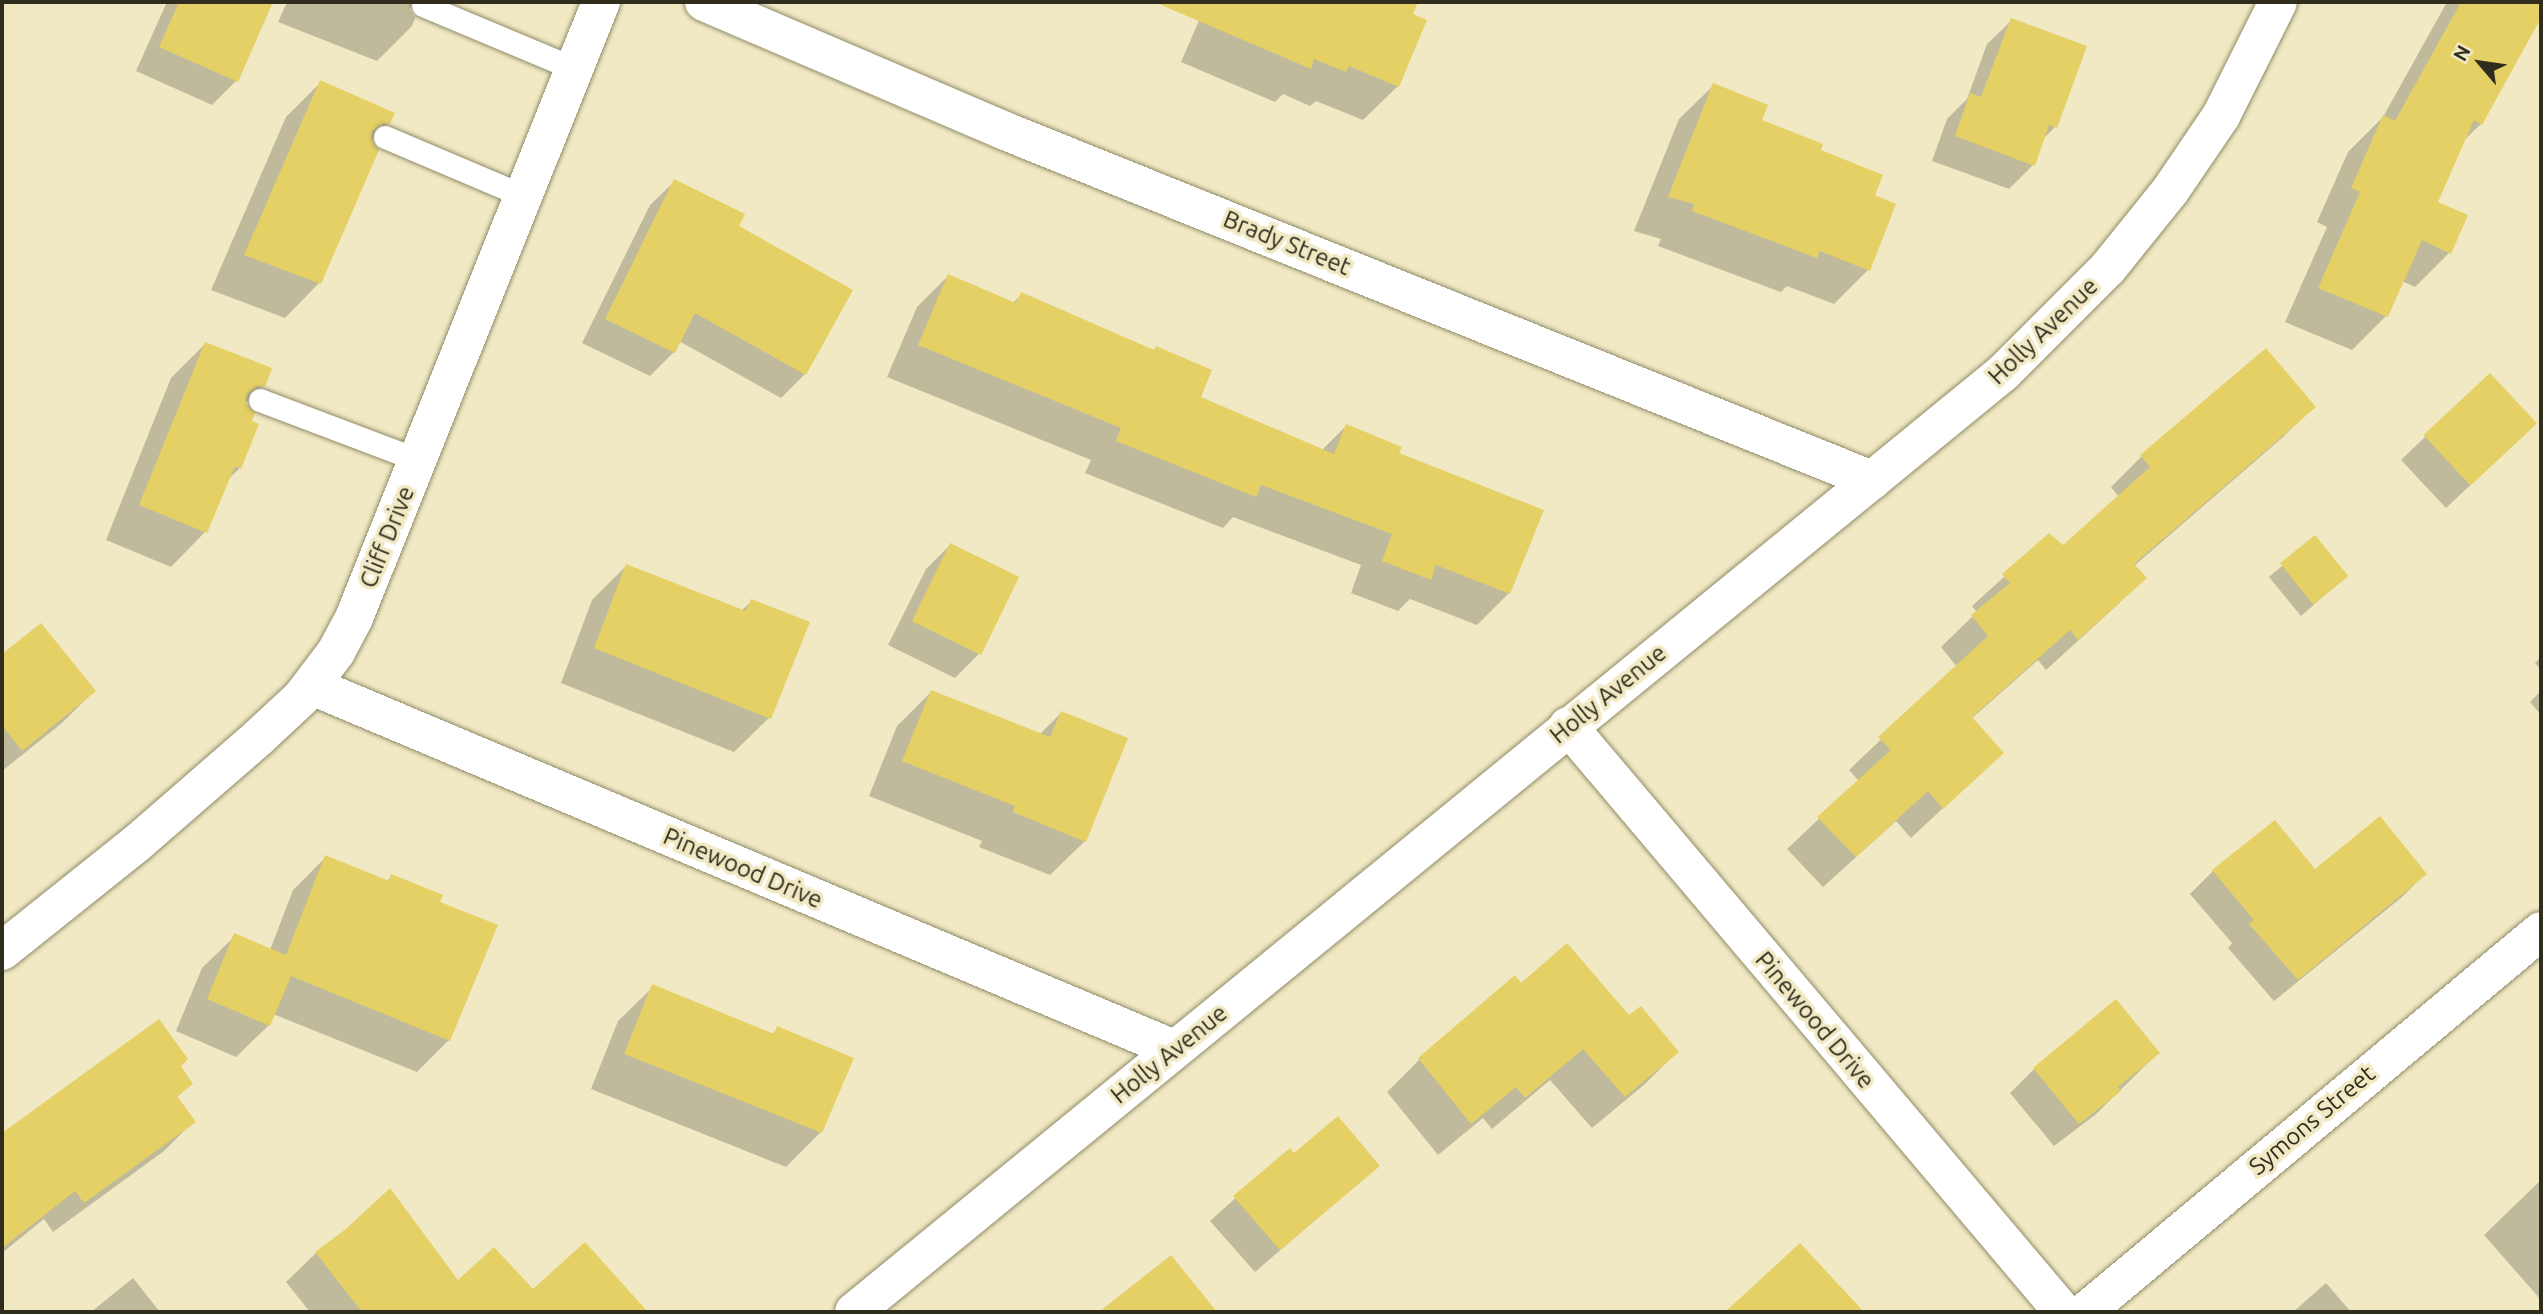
<!DOCTYPE html>
<html>
<head>
<meta charset="utf-8">
<style>
  body { margin:0 }
  #map { position:relative; width:2543px; height:1314px; overflow:hidden; background:#f0e9c4; font-family:Ubuntu,sans-serif }
  div>[style] { position:absolute }
  [style*='--x'] { left:calc(var(--x)*1px); top:calc(var(--y)*1px); width:calc(var(--w)*1px); rotate:calc(var(--a)*1deg) }
  .shadow>* { inset:0; background:#0003 }
  .building>* { inset:0; background:#e5d065; transform-origin:0 0 }
  .roads { filter:drop-shadow(0 0 2px #928b68) drop-shadow(0 0 2px #928b68) }
  .lane>* { height:23px; margin:-11.5px; padding:0 11.5px; transform-origin:11.5px; border-radius:11.5px; background:#fff }
  .street>* { height:38px; margin:-19px; padding:0 19px; transform-origin:19px; border-radius:19px; background:#fff }
  span { translate:-50% -50%; white-space:nowrap; text-align:center; line-height:1.15; -webkit-text-stroke:7px #f0e9c4; paint-order:stroke }
  .street-label { font-size:24px; color:#302d1f }
  .frame { position:absolute; inset:0; border:4px solid #302d1f; pointer-events:none }
  .north { position:absolute; left:2445px; top:28px; width:70px; height:70px; -webkit-text-stroke:5px #f0e9c4; paint-order:stroke; rotate:299deg; font-size:19px; font-weight:700; line-height:28px; text-align:center; color:#302d1f }
  .north::after { content:''; display:block; margin:auto; width:24px; height:32px; background:#302d1f; clip-path:polygon(50% 0,100% 100%,50% 72%,0 100%) }
</style>
</head>
<body>
<div id="map">
  <div class="shadow">
    <div style="clip-path:polygon(271px 2px,236px 81px,212px 105px,136px 71px,166px 4px,165px 2px)"></div>
    <div style="clip-path:polygon(287px 2px,416px 2px,409px 9px,415px 18px,412px 26px,377px 61px,278px 22px)"></div>
    <div style="clip-path:polygon(1207px 2px,1416px 2px,1410px 15px,1398px 86px,1363px 120px,1316px 101px,1310px 106px,1283px 94px,1275px 102px,1181px 62px)"></div>
    <div style="clip-path:polygon(2447px 2px,2541px 2px,2541px 14px,2481px 124px,2462px 142px,2436px 203px,2449px 253px,2415px 287px,2402px 281px,2386px 316px,2352px 350px,2285px 322px,2327px 227px,2317px 222px,2348px 152px,2383px 117px)"></div>
    <div style="clip-path:polygon(2012px 20px,2055px 127px,2042px 140px,2033px 165px,2009px 189px,1932px 161px,1947px 119px,1967px 99px,1987px 44px)"></div>
    <div style="clip-path:polygon(320px 83px,389px 123px,371px 141px,377px 150px,319px 283px,285px 318px,211px 290px,286px 117px)"></div>
    <div style="clip-path:polygon(1714px 85px,1760px 121px,1872px 196px,1868px 270px,1834px 304px,1787px 286px,1781px 292px,1658px 246px,1661px 239px,1634px 231px,1679px 119px)"></div>
    <div style="clip-path:polygon(675px 181px,736px 227px,805px 374px,781px 398px,679px 341px,674px 352px,650px 376px,582px 343px,650px 205px)"></div>
    <div style="clip-path:polygon(948px 276px,1012px 304px,1022px 294px,1198px 398px,1322px 450px,1346px 426px,1397px 454px,1509px 593px,1477px 625px,1410px 599px,1398px 611px,1351px 593px,1361px 565px,1233px 517px,1223px 528px,1085px 473px,1091px 460px,887px 377px,917px 307px)"></div>
    <div style="clip-path:polygon(205px 344px,263px 386px,245px 404px,240px 468px,226px 481px,205px 532px,171px 567px,106px 540px,171px 378px)"></div>
    <div style="clip-path:polygon(2490px 375px,2511px 447px,2446px 508px,2401px 460px)"></div>
    <div style="clip-path:polygon(2314px 406px,2283px 437px,2134px 566px,2144px 578px,2113px 609px,2046px 670px,2038px 660px,1971px 719px,2002px 753px,1911px 838px,1896px 821px,1823px 887px,1787px 849px,1859px 781px,1849px 770px,1957px 667px,1941px 647px,1977px 612px,1972px 606px,2049px 536px,2063px 547px,2119px 497px,2111px 487px,2142px 456px)"></div>
    <div style="clip-path:polygon(2315px 538px,2334px 587px,2301px 616px,2269px 577px)"></div>
    <div style="clip-path:polygon(950px 545px,1016px 578px,979px 654px,955px 678px,888px 645px,926px 569px)"></div>
    <div style="clip-path:polygon(626px 566px,741px 611px,752px 601px,769px 718px,734px 752px,561px 683px,592px 600px)"></div>
    <div style="clip-path:polygon(41px 625px,94px 691px,62px 723px,2px 771px,2px 656px)"></div>
    <div style="clip-path:polygon(2541px 657px,2541px 670px,2535px 663px)"></div>
    <div style="clip-path:polygon(2541px 691px,2541px 715px,2530px 702px)"></div>
    <div style="clip-path:polygon(931px 692px,1039px 735px,1061px 713px,1085px 841px,1050px 875px,979px 847px,982px 841px,869px 796px,897px 726px)"></div>
    <div style="clip-path:polygon(2275px 822px,2315px 872px,2425px 874px,2402px 897px,2274px 1001px,2228px 948px,2232px 943px,2190px 894px,2213px 871px)"></div>
    <div style="clip-path:polygon(326px 857px,386px 882px,392px 876px,438px 903px,449px 1040px,417px 1072px,273px 1014px,269px 1025px,236px 1057px,176px 1031px,202px 968px,235px 936px,270px 950px,293px 890px)"></div>
    <div style="clip-path:polygon(1514px 978px,1520px 986px,1629px 1018px,1677px 1052px,1645px 1084px,1592px 1128px,1550px 1080px,1492px 1129px,1483px 1118px,1438px 1155px,1387px 1092px,1419px 1060px)"></div>
    <div style="clip-path:polygon(653px 987px,771px 1035px,778px 1028px,821px 1132px,786px 1167px,591px 1089px,618px 1021px)"></div>
    <div style="clip-path:polygon(2158px 1053px,2095px 1115px,2054px 1146px,2010px 1093px,2034px 1069px)"></div>
    <div style="clip-path:polygon(179px 1066px,191px 1084px,176px 1098px,193px 1122px,164px 1151px,53px 1232px,44px 1219px,2px 1253px,2px 1142px,24px 1120px)"></div>
    <div style="clip-path:polygon(1289px 1150px,1294px 1155px,1378px 1166px,1255px 1272px,1210px 1221px)"></div>
    <div style="clip-path:polygon(2541px 1180px,2541px 1300px,2484px 1235px)"></div>
    <div style="clip-path:polygon(347px 1230px,458px 1282px,533px 1292px,633px 1298px,619px 1312px,310px 1312px,286px 1282px,316px 1253px)"></div>
    <div style="clip-path:polygon(1800px 1245px,1849px 1299px,1836px 1312px,1728px 1312px)"></div>
    <div style="clip-path:polygon(1171px 1257px,1212px 1309px,1209px 1312px,1100px 1312px)"></div>
    <div style="clip-path:polygon(133px 1278px,160px 1312px,91px 1312px)"></div>
    <div style="clip-path:polygon(2326px 1283px,2351px 1312px,2293px 1312px)"></div>
  </div>
  <div class="building">
    <div style="clip-path:polygon(179px 2px,273px 2px,238px 82px,159px 47px)"></div>
    <div style="clip-path:polygon(1154px 2px,1418px 2px,1413px 14px,1427px 20px,1399px 87px,1349px 66px,1346px 72px,1314px 59px,1311px 69px)"></div>
    <div style="clip-path:polygon(2461px 2px,2541px 2px,2541px 18px,2482px 125px,2474px 120px,2438px 202px,2468px 215px,2451px 254px,2422px 240px,2388px 317px,2318px 288px,2360px 192px,2351px 188px,2383px 115px,2395px 121px)"></div>
    <div style="clip-path:polygon(2011px 18px,2087px 46px,2057px 128px,2049px 125px,2035px 166px,1955px 136px,1970px 93px,1981px 97px)"></div>
    <div style="clip-path:polygon(320px 80px,395px 113px,390px 124px,383px 123px,372px 131px,371px 139px,379px 150px,321px 284px,244px 255px)"></div>
    <div style="clip-path:polygon(1713px 83px,1768px 105px,1762px 120px,1823px 144px,1821px 150px,1883px 175px,1875px 195px,1896px 204px,1870px 271px,1820px 251px,1817px 258px,1692px 211px,1694px 204px,1668px 197px)"></div>
    <div style="clip-path:polygon(674px 179px,745px 214px,739px 226px,853px 290px,806px 375px,695px 313px,675px 353px,605px 319px)"></div>
    <div style="clip-path:polygon(948px 274px,1016px 303px,1021px 292px,1154px 350px,1156px 346px,1212px 370px,1201px 397px,1334px 454px,1346px 424px,1402px 447px,1399px 453px,1544px 510px,1510px 594px,1436px 565px,1431px 580px,1382px 561px,1392px 534px,1261px 485px,1256px 497px,1116px 441px,1121px 428px,918px 345px)"></div>
    <div style="clip-path:polygon(205px 342px,272px 368px,265px 387px,257px 386px,247px 394px,246px 403px,255px 413px,252px 421px,259px 424px,241px 469px,235px 466px,207px 533px,139px 505px)"></div>
    <div style="clip-path:polygon(2266px 348px,2316px 407px,2134px 564px,2147px 578px,2078px 640px,2070px 630px,1972px 717px,2004px 753px,1943px 809px,1928px 791px,1856px 857px,1817px 817px,1891px 750px,1878px 737px,1988px 636px,1971px 615px,2010px 583px,2002px 574px,2049px 533px,2063px 545px,2150px 467px,2140px 455px)"></div>
    <div style="left:2490px;top:373px;width:69px;height:91px;rotate:47deg"></div>
    <div style="left:2315px;top:535px;width:53px;height:45px;rotate:51deg"></div>
    <div style="left:950px;top:543px;width:77px;height:87px;rotate:26deg"></div>
    <div style="clip-path:polygon(626px 564px,746px 611px,751px 599px,810px 622px,771px 719px,594px 648px)"></div>
    <div style="clip-path:polygon(41px 623px,96px 691px,22px 751px,2px 725px,2px 654px)"></div>
    <div style="clip-path:polygon(931px 690px,1050px 737px,1061px 711px,1128px 738px,1086px 842px,1013px 812px,1015px 806px,902px 761px)"></div>
    <div style="clip-path:polygon(2380px 816px,2427px 874px,2298px 980px,2249px 924px,2254px 920px,2212px 870px,2275px 820px,2315px 869px)"></div>
    <div style="clip-path:polygon(325px 855px,389px 881px,391px 874px,443px 895px,440px 902px,498px 925px,450px 1041px,291px 976px,270px 1026px,207px 999px,234px 933px,286px 955px)"></div>
    <div style="clip-path:polygon(1567px 943px,1629px 1015px,1641px 1006px,1679px 1052px,1625px 1097px,1583px 1049px,1525px 1098px,1516px 1087px,1471px 1124px,1418px 1058px,1515px 975px,1521px 983px)"></div>
    <div style="clip-path:polygon(652px 984px,774px 1034px,777px 1026px,854px 1058px,822px 1133px,624px 1054px)"></div>
    <div style="clip-path:polygon(2116px 999px,2160px 1053px,2118px 1087px,2121px 1091px,2079px 1124px,2033px 1068px)"></div>
    <div style="clip-path:polygon(159px 1019px,188px 1059px,181px 1066px,193px 1084px,177px 1096px,196px 1122px,84px 1203px,75px 1191px,2px 1248px,2px 1133px)"></div>
    <div style="clip-path:polygon(1338px 1116px,1380px 1166px,1280px 1250px,1233px 1196px,1290px 1148px,1294px 1153px)"></div>
    <div style="clip-path:polygon(390px 1188px,458px 1280px,494px 1247px,533px 1289px,585px 1242px,648px 1312px,362px 1312px,315px 1252px,346px 1229px)"></div>
    <div style="clip-path:polygon(1800px 1243px,1864px 1312px,1725px 1312px)"></div>
    <div style="clip-path:polygon(1171px 1255px,1217px 1312px,1099px 1312px)"></div>
  </div>
  <div class="roads">
    <div class="lane">
      <div style="--x:423;--y:5;--w:165;--a:22.8"></div>
      <div style="--x:385;--y:137;--w:151;--a:23"></div>
      <div style="--x:260;--y:400;--w:169;--a:20.8"></div>
    </div>
    <div class="street">
      <div style="--x:704;--y:2;--w:327;--a:23.2"></div>
      <div style="--x:1005;--y:131;--w:935;--a:21.93"></div>
      <div style="--x:312;--y:686;--w:935;--a:22.84"></div>
      <div style="--x:1568;--y:726;--w:767;--a:49.81"></div>
      <div style="--x:2;--y:951;--w:171;--a:-38.6"></div>
      <div style="--x:136;--y:844;--w:163;--a:-41"></div>
      <div style="--x:259;--y:737;--w:57;--a:-42.9"></div>
      <div style="--x:301;--y:698;--w:58;--a:-52.7"></div>
      <div style="--x:336;--y:652;--w:38;--a:-62"></div>
      <div style="--x:354;--y:618;--w:664;--a:-68.15"></div>
      <div style="--x:854;--y:1312;--w:1484;--a:-39.26"></div>
      <div style="--x:2003;--y:373;--w:148;--a:-45"></div>
      <div style="--x:2108;--y:268;--w:99;--a:-51.2"></div>
      <div style="--x:2170;--y:191;--w:91;--a:-55.8"></div>
      <div style="--x:2221;--y:116;--w:127;--a:-63.4"></div>
      <div style="--x:2085;--y:1312;--w:594;--a:-39.88"></div>
    </div>
  </div>
  <div class="street-label">
    <span style="left:1287px;top:243px;rotate:22deg">Brady Street</span>
    <span style="left:2043px;top:331px;rotate:-44deg">Holly Avenue</span>
    <span style="left:387px;top:537px;rotate:-68deg">Cliff Drive</span>
    <span style="left:1608px;top:694px;rotate:-39deg">Holly Avenue</span>
    <span style="left:743px;top:868px;rotate:23deg">Pinewood Drive</span>
    <span style="left:1815px;top:1020px;rotate:50deg">Pinewood Drive</span>
    <span style="left:1169px;top:1054px;rotate:-39deg">Holly Avenue</span>
    <span style="left:2312px;top:1120px;rotate:-40deg">Symons Street</span>
  </div>
  <div class="frame"></div>
  <div class="north">N</div>
</div>
</body>
</html>
